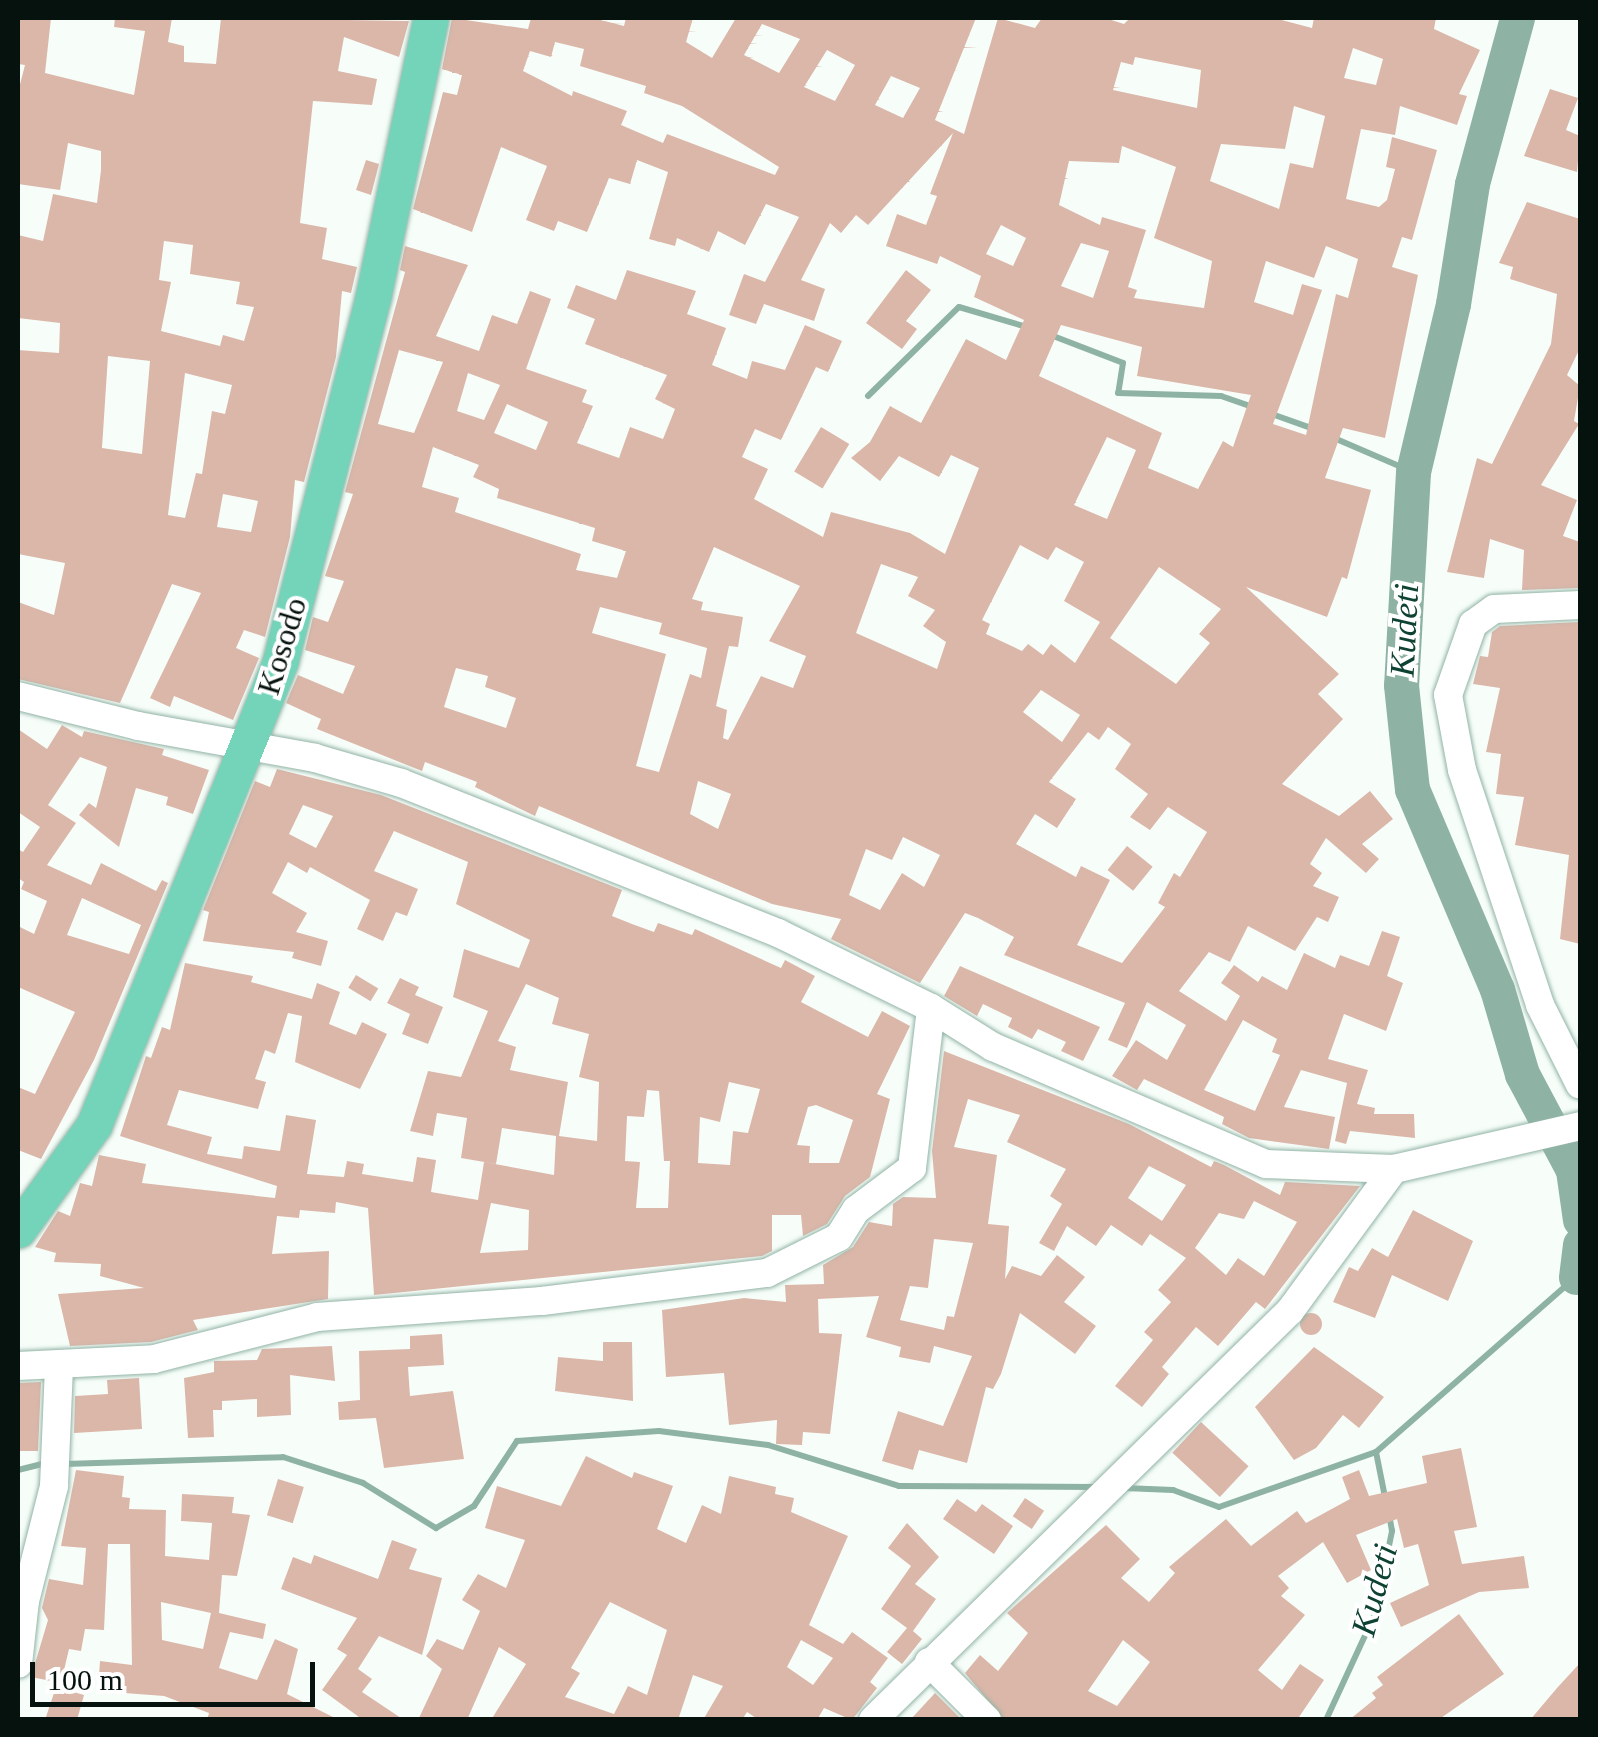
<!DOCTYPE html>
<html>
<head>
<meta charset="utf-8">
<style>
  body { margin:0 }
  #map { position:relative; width:1598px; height:1737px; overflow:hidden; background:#f7fefa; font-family:Georgia,serif }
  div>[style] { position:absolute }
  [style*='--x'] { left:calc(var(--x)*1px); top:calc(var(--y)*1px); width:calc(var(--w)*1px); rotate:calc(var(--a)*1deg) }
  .stream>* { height:6px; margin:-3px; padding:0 3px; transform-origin:3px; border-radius:3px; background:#8eb3a4 }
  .river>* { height:35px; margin:-17.5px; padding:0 17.5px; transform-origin:17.5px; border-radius:17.5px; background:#8eb3a4 }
  .building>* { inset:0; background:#dbb7a9; transform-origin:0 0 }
  .round { border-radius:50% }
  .roads { filter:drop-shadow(0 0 2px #91b3a5) drop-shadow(0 0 2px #91b3a5) }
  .minor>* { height:28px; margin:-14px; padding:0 14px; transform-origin:14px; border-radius:14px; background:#fff }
  .major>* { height:35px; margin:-17.5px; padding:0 17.5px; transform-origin:17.5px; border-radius:17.5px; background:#74d4ba }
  span { translate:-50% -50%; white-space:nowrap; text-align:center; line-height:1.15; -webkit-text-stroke:8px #fff; paint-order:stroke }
  .street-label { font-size:32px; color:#06120d }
  .water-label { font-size:35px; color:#0e4232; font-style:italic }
  .frame { position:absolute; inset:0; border:20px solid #06120d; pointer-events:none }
  .scale { position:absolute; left:30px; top:1662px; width:285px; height:45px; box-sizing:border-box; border:5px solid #06120d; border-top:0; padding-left:12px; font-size:30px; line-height:35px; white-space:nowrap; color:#06120d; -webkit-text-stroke:8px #fff; paint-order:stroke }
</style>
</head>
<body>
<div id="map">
  <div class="stream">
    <div style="--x:1048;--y:334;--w:80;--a:21.1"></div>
    <div style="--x:1123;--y:363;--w:30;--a:99"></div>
    <div style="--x:1118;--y:393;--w:103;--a:1.7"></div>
    <div style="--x:1221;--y:396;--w:34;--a:19"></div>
    <div style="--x:868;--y:396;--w:127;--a:-44.4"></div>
    <div style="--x:959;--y:307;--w:71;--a:16.4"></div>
    <div style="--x:1269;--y:413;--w:48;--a:19.6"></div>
    <div style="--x:1334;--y:438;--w:86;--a:23.3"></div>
    <div style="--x:1376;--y:1452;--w:46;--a:78.7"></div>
    <div style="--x:65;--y:1464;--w:218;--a:-1.8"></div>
    <div style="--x:283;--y:1457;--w:84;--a:18"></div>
    <div style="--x:363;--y:1483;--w:86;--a:31.7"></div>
    <div style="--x:436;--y:1528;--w:44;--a:-30.1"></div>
    <div style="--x:474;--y:1506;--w:78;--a:-56.5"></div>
    <div style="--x:517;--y:1441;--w:142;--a:-4"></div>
    <div style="--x:659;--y:1431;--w:110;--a:7.3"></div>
    <div style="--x:768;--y:1445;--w:137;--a:17.4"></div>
    <div style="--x:899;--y:1486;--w:197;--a:0.3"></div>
    <div style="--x:18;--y:1470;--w:30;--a:-14"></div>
    <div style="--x:1124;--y:1488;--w:49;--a:2.3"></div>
    <div style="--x:1173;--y:1490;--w:49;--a:20.3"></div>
    <div style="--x:1219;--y:1507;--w:166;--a:-19.3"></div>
    <div style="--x:1376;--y:1452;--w:266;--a:-41.2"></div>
    <div style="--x:1576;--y:1277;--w:13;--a:72"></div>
    <div style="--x:1326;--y:1720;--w:117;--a:-65.2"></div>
    <div style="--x:1375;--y:1614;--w:85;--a:-78.4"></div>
    <div style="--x:1392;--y:1531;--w:17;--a:-100"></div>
  </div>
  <div class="river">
    <div style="--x:1517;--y:18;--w:172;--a:105.2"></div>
    <div style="--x:1472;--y:184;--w:121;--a:99"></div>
    <div style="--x:1453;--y:304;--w:173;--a:103.4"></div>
    <div style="--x:1413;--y:472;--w:213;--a:93.2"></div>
    <div style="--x:1401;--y:685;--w:105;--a:84"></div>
    <div style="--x:1412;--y:789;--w:217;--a:67"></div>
    <div style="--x:1497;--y:989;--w:89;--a:73.6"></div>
    <div style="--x:1522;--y:1074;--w:109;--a:62"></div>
    <div style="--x:1573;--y:1170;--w:50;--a:82"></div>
    <div style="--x:1576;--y:1277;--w:33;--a:-83"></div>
  </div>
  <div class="building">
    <div style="clip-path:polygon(evenodd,18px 18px,51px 18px,45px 73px,134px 95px,145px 31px,114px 27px,115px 18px,172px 18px,168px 42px,184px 46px,184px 62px,216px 64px,221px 18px,409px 21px,399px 57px,344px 37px,338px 71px,377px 79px,372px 105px,313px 101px,300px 223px,327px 228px,322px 259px,357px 267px,351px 293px,342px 291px,336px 357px,304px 482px,295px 480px,290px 537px,265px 637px,244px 630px,236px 648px,259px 658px,233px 720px,174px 696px,170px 707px,150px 698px,201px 593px,172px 584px,120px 703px,18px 679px,18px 602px,54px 615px,65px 563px,18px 554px,18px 350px,59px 353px,60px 323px,18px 318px,18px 235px,43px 241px,53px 194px,97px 203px,101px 170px,101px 151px,68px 143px,60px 190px,18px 184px,18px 92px,25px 65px,18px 64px,18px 18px,164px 241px,193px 245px,190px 274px,240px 282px,236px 304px,254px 307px,244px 341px,223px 335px,220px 346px,161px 331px,171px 282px,159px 280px,164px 241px,18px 18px,108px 356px,150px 361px,142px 454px,102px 448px,108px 356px,18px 18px,185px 373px,232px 385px,225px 414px,212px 411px,202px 474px,196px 473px,185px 518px,168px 515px,185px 373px,18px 18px,223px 494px,258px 501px,251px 532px,217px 527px,223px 494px)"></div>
    <div style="clip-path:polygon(evenodd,452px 18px,528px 29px,531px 18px,593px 18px,624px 26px,626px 18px,693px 18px,686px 42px,712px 58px,736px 18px,976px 18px,935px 120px,964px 134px,998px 18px,1035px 28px,1042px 18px,1105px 18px,1124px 24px,1130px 18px,1274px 18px,1312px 28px,1314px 18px,1436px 18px,1434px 29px,1480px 50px,1459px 94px,1467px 96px,1457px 125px,1400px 106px,1395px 135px,1361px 129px,1346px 199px,1379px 207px,1387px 200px,1395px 169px,1386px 167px,1392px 137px,1437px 150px,1412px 240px,1402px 237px,1392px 267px,1418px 275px,1385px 438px,1343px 428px,1325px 478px,1371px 490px,1347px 579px,1342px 577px,1327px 617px,1246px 587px,1339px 674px,1318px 694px,1343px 719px,1282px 784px,1339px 816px,1370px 791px,1393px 819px,1362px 844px,1379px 859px,1366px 873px,1326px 838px,1310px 864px,1322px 873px,1313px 886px,1339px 897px,1328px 922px,1317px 917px,1295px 951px,1248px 926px,1230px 962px,1209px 952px,1179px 991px,1226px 1021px,1240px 996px,1221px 983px,1234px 965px,1258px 982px,1262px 976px,1287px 990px,1304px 953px,1335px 968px,1340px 955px,1369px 966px,1382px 931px,1400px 937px,1387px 976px,1403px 983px,1386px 1031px,1344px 1014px,1328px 1059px,1368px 1070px,1357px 1104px,1375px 1108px,1374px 1114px,1414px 1114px,1415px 1138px,1350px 1131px,1346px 1144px,1335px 1141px,1347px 1083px,1301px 1070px,1284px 1107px,1335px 1117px,1329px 1149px,1249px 1138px,1222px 1124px,1224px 1117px,1144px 1079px,1137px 1090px,1112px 1076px,1136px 1040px,1167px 1060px,1186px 1025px,1147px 1002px,1127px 1048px,1108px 1040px,1125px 1003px,1004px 955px,1014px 937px,978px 918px,965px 913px,920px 983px,831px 939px,841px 919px,772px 904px,539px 806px,535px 816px,475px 787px,477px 782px,425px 762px,422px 771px,317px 729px,321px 719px,286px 703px,298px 675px,343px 694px,355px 666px,305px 650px,313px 617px,328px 622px,344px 581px,325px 576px,353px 494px,345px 492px,405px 272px,400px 270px,405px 246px,468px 265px,436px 336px,479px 351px,492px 315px,517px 324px,530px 291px,551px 299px,526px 369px,587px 390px,582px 402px,593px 406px,577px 443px,619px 458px,630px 427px,663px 439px,675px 409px,655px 399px,667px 375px,585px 344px,595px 319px,567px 308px,576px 285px,616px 300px,627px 270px,696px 291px,687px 314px,726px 328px,712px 365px,747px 379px,752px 361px,785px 370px,805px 325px,842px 341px,828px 372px,816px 367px,781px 440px,755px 429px,742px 457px,768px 469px,754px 499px,823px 537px,831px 512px,910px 533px,945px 554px,979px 468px,951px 455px,939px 477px,899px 456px,880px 481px,851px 458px,870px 442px,890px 406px,921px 423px,966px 339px,1006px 360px,1024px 320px,974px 297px,981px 276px,940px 256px,937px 264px,886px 246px,897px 214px,926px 225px,937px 196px,930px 194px,953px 133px,868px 225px,856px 215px,841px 233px,830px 223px,801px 280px,825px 289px,814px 321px,764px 304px,756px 324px,729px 315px,744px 274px,765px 282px,799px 217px,766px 204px,745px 245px,718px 231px,709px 252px,677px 238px,675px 246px,649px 239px,668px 172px,637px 160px,630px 184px,609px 178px,587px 232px,558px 221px,554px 231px,526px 220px,547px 166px,501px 147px,472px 232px,413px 209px,443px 92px,457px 95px,462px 75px,442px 69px,452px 18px,762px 24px,800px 39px,779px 73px,744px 55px,762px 24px,452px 18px,555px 42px,584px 49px,580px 66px,646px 86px,644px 93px,682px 106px,779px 167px,775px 175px,667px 134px,663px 143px,621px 125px,627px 111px,573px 91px,572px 96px,523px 71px,530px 51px,551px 57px,555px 42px,452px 18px,1353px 48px,1383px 59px,1376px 85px,1344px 78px,1353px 48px,452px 18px,827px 50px,855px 65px,835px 101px,804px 87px,827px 50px,452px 18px,1135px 57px,1201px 70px,1197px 108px,1113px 90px,1121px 62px,1133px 65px,1135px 57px,452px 18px,891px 76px,920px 88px,903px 118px,875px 105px,891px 76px,452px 18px,1294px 106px,1325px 116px,1313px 168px,1290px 163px,1279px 209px,1210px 181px,1221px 144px,1285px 149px,1294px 106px,452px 18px,1122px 146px,1176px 167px,1154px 238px,1212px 261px,1204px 308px,1134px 298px,1137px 290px,1128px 287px,1146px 230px,1102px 217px,1100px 225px,1059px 205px,1069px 161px,1119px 163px,1122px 146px,452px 18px,1001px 225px,1026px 238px,1013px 266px,986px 254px,1001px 225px,452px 18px,1081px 243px,1109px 251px,1093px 298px,1061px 286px,1081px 243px,452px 18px,1326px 246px,1358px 259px,1348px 298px,1336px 294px,1306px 435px,1273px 424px,1322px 290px,1302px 284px,1293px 315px,1254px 302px,1266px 261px,1314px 278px,1326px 246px,452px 18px,1061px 325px,1142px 347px,1137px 376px,1251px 395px,1233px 447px,1223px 441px,1198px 489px,1148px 468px,1162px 433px,1039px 376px,1061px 325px,452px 18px,399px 350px,443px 362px,414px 433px,378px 424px,399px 350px,452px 18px,468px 373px,500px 385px,484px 420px,457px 411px,468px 373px,452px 18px,507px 404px,548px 422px,536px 450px,494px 433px,507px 404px,452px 18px,1107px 437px,1136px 450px,1107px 519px,1074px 505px,1107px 437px,452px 18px,433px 447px,479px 465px,473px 477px,499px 489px,497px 498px,595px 528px,592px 541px,626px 551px,617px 578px,576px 570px,581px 554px,455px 512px,459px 498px,422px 487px,433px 447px,452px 18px,1020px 545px,1048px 560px,1056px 547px,1084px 562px,1064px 601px,1100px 622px,1075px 663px,1051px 644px,1043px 655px,1028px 644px,1022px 651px,986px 634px,990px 624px,982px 620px,1020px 545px,452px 18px,714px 547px,800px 586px,769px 641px,806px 656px,793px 688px,761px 676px,728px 740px,723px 738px,727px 710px,716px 706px,729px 646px,738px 647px,743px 617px,701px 610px,703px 602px,692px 599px,714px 547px,452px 18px,881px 564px,918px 577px,908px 596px,935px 610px,923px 626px,946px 642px,937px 669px,856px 633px,881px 564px,452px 18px,1159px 567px,1221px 609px,1199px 634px,1210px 643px,1176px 684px,1110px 638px,1159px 567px,452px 18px,600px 607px,662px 623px,659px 634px,707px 648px,701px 678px,690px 674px,659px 772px,636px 766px,666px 654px,592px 633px,600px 607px,452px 18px,456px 668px,488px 676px,485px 687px,516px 698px,506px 728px,444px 707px,456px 668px,452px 18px,1041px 690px,1080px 715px,1062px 742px,1023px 712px,1041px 690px,452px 18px,1108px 727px,1131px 744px,1115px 769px,1148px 794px,1130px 817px,1150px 830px,1168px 807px,1207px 832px,1180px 877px,1174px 873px,1158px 903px,1165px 907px,1122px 963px,1077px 945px,1110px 880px,1081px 866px,1076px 877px,1016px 844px,1035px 814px,1057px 828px,1076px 799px,1049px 782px,1088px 732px,1099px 740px,1108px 727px,452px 18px,698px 781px,731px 794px,718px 829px,690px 814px,698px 781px,452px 18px,903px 837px,940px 855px,924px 887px,902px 873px,880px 910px,849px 895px,866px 849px,892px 860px,903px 837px,452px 18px,1243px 1020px,1277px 1039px,1272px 1052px,1280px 1055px,1255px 1111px,1204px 1090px,1243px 1020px)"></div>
    <div style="clip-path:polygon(1550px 89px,1578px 98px,1566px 130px,1580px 136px,1577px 172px,1524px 156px)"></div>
    <div style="clip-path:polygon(366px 160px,379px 164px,371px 195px,356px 190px)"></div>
    <div style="clip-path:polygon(1527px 202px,1580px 219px,1580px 348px,1567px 375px,1580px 386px,1574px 421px,1579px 424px,1541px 485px,1577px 500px,1563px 536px,1580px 542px,1580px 588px,1522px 590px,1524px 550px,1490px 539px,1484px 578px,1447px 572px,1477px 458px,1492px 464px,1551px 344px,1557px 294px,1510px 279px,1513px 267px,1499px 263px)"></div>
    <div style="clip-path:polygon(906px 270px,931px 290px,906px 321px,917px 329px,902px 349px,866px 323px)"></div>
    <div style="left:821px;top:427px;width:33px;height:52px;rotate:31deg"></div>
    <div style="clip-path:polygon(1580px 622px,1580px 944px,1560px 939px,1569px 855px,1515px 845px,1524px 797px,1496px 794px,1501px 754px,1486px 752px,1500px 688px,1473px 684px,1480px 656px,1488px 657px,1492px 632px,1500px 626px)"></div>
    <div style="clip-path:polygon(evenodd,62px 725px,82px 737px,84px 731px,164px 749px,162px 755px,209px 770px,193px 814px,166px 805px,168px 797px,136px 788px,119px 847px,79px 815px,89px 803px,96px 808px,107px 767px,80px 757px,48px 805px,76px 823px,47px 865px,91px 885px,101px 863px,156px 891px,162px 880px,168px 883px,94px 1060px,41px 1159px,18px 1150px,18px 1087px,35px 1094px,75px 1012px,18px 987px,18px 926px,34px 934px,47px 901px,21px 889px,24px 882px,18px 878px,18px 849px,23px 852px,40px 827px,18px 812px,18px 729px,47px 749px,62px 725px,82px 898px,141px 925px,129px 954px,67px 935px,82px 898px)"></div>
    <div style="clip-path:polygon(evenodd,277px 769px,381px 795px,622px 890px,612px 916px,632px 924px,654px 932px,658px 923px,692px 935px,695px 929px,781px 968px,785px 960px,815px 976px,801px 1002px,868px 1037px,882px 1011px,910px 1026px,877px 1094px,890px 1099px,870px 1177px,845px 1196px,827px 1224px,803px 1236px,801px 1215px,772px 1215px,772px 1251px,762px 1256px,374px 1295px,368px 1208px,336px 1202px,335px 1213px,300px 1210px,299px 1218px,277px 1216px,272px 1254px,329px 1251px,328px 1299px,193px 1320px,198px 1330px,151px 1342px,70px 1346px,58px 1294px,144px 1288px,100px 1276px,101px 1264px,54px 1262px,56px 1253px,35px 1247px,58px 1211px,70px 1216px,80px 1183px,92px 1186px,99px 1155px,146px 1164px,142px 1183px,275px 1198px,277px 1186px,120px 1136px,146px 1056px,151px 1058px,162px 1027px,170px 1030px,185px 963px,253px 976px,251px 982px,312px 999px,317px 983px,340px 992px,329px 1024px,356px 1035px,362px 1022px,387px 1034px,360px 1089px,295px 1062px,302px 1016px,288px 1013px,275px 1054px,265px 1050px,255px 1079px,266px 1082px,258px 1109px,179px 1090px,167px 1125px,212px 1137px,207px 1154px,242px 1159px,244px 1146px,280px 1151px,286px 1115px,316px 1120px,307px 1174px,344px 1177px,347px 1161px,364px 1164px,362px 1174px,413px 1182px,417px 1157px,436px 1160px,431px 1192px,478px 1200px,484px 1162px,554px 1175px,556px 1136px,502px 1128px,496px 1164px,461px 1158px,467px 1118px,437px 1113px,433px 1136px,410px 1131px,428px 1071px,461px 1077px,488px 1011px,453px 997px,464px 949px,519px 968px,530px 940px,456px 904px,468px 862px,394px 831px,374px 871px,418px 889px,407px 916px,396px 912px,383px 941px,357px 929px,370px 900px,310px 867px,307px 873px,288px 862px,272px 893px,307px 913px,296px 932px,328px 941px,321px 966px,292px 958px,294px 952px,203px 941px,209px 912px,203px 910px,255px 781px,270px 787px,277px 769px,303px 805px,333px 816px,316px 848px,289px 834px,303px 805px,277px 769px,526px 984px,559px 998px,552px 1024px,589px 1034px,579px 1077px,599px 1082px,597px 1141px,559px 1136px,568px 1082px,510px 1070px,516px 1047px,498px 1041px,526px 984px,277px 769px,729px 1082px,760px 1089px,748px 1133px,733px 1131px,730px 1165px,698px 1163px,700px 1117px,720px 1122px,729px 1082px,277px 769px,647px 1090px,659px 1091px,664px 1161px,670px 1161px,668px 1208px,636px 1208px,640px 1162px,625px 1161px,627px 1116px,644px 1117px,647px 1090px,277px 769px,816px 1105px,853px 1120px,839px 1163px,809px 1163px,810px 1146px,797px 1145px,808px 1107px,816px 1105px,277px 769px,491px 1203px,529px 1210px,528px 1250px,480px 1253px,491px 1203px)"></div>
    <div style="left:1127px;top:846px;width:33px;height:31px;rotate:39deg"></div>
    <div style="clip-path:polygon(960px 966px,1100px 1027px,1083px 1061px,1061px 1051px,1066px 1042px,1038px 1029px,1032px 1039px,1008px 1027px,1012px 1018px,983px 1004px,977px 1016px,944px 996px)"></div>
    <div style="left:356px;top:975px;width:26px;height:15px;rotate:31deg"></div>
    <div style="clip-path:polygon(400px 978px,419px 987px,415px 995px,443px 1007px,428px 1044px,402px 1034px,410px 1014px,387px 1003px)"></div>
    <div style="clip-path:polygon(evenodd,944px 1051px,1129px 1124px,1211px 1167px,1214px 1161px,1224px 1165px,1280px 1195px,1285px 1182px,1360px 1186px,1265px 1309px,1256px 1302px,1218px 1346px,1196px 1327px,1162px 1367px,1169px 1374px,1142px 1407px,1115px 1386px,1153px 1340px,1144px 1332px,1171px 1302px,1158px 1290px,1186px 1258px,1150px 1234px,1142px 1246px,1111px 1225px,1096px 1246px,1067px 1226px,1054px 1251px,1039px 1243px,1062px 1204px,1050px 1196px,1066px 1169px,1007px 1142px,1020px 1115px,968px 1099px,954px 1147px,997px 1155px,988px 1224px,1009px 1226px,1005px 1279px,1012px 1266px,1041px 1276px,1057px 1255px,1085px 1277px,1064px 1302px,1096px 1326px,1075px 1354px,1020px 1313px,1001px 1374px,993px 1389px,986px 1387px,967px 1463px,919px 1450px,913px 1470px,882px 1461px,898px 1411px,943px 1426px,972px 1356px,934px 1346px,930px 1363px,899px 1357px,901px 1347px,866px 1337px,879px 1296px,818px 1299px,819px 1333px,842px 1334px,830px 1434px,803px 1432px,802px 1445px,776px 1444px,777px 1420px,729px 1425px,724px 1373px,666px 1377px,662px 1310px,744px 1298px,786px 1302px,785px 1285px,824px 1284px,823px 1265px,853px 1247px,869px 1222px,892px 1226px,893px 1204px,903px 1197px,936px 1198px,932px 1151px,944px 1051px,1149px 1166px,1186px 1185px,1162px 1221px,1128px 1198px,1149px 1166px,944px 1051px,1254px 1201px,1297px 1222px,1264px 1276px,1238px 1258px,1226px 1275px,1195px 1248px,1219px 1213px,1244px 1219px,1254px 1201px,944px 1051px,934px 1239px,973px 1243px,954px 1317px,947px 1316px,944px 1330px,900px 1320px,910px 1286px,928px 1288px,934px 1239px)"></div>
    <div style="clip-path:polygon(1413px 1210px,1473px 1241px,1448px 1301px,1392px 1275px,1375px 1318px,1333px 1302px,1349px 1267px,1358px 1271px,1372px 1248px,1388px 1257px)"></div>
    <div class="round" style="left:1300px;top:1313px;width:22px;height:22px"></div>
    <div style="clip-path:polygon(442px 1334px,444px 1365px,408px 1367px,410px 1396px,453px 1391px,464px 1459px,384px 1468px,376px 1418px,339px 1420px,338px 1402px,360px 1400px,359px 1351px,410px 1349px,410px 1336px)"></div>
    <div style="clip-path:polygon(603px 1342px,632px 1342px,633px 1401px,555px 1391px,558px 1357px,603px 1361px)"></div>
    <div style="clip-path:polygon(332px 1346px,335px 1381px,290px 1375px,291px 1415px,257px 1417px,257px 1399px,222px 1401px,222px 1410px,213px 1410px,214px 1437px,188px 1438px,184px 1378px,214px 1372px,214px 1361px,257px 1360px,262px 1349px)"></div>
    <div style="clip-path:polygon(1314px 1347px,1384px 1397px,1359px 1428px,1343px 1415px,1316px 1448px,1294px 1460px,1255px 1407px)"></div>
    <div style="clip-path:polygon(139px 1378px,142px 1429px,74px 1433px,75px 1396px,108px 1394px,107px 1380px)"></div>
    <div style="clip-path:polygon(41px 1382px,38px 1451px,18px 1451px,18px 1383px)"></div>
    <div style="left:1201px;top:1422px;width:65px;height:42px;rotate:43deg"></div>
    <div style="clip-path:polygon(evenodd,1461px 1448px,1477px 1527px,1454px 1531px,1462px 1564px,1524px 1556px,1529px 1588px,1479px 1592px,1401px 1627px,1390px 1603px,1429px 1585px,1418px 1544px,1404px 1548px,1397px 1519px,1356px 1535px,1371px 1570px,1347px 1583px,1323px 1542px,1278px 1576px,1289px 1588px,1281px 1596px,1305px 1615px,1258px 1670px,1282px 1690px,1300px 1664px,1324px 1680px,1297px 1720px,1004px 1720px,965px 1673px,980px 1655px,998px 1671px,1028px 1633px,1007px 1613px,1106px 1525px,1140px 1559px,1121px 1578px,1149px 1602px,1175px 1573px,1169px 1567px,1226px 1519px,1251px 1546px,1297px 1511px,1306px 1523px,1350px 1499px,1342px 1477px,1359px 1470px,1369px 1496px,1427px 1483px,1422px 1456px,1461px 1448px,1123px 1640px,1150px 1662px,1117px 1706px,1088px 1691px,1123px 1640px)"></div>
    <div style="clip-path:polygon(evenodd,586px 1456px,632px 1478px,634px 1472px,673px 1486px,657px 1529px,686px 1543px,702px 1505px,721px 1514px,729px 1476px,776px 1487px,775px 1494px,794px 1498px,791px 1512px,848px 1536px,809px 1625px,843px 1644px,852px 1632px,888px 1658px,870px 1682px,877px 1688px,852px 1720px,824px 1708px,817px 1720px,759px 1720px,747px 1712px,742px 1720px,703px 1720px,723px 1686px,693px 1675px,678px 1720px,491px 1720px,526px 1664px,499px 1647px,467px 1720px,418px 1720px,442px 1669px,426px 1656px,437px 1639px,463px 1650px,480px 1611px,462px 1600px,478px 1574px,506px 1588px,525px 1540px,485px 1528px,497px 1486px,561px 1506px,586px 1456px,610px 1602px,667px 1630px,647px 1695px,628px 1686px,614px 1714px,565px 1697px,580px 1673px,571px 1668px,610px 1602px,586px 1456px,801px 1640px,833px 1658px,813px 1685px,787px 1667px,801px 1640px)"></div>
    <div style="clip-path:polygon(evenodd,76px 1470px,124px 1476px,122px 1497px,130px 1498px,129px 1509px,166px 1510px,165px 1556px,209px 1560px,212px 1523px,181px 1521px,182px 1494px,234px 1497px,232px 1513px,250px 1515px,237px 1576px,222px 1575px,219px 1613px,266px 1624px,263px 1639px,230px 1632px,219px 1668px,257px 1680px,275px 1639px,298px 1649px,287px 1694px,339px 1720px,207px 1720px,209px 1713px,164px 1696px,98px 1691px,100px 1661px,132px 1665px,130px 1544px,108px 1544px,104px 1630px,85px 1629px,81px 1651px,69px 1649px,61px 1683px,31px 1677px,48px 1620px,42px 1608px,49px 1579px,83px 1585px,86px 1548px,61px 1546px,76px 1470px,161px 1602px,211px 1613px,203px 1649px,162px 1640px,161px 1602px)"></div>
    <div style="left:278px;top:1479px;width:27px;height:38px;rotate:17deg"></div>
    <div style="left:1025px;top:1498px;width:23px;height:22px;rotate:34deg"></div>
    <div style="clip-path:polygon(957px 1499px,976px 1512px,982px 1504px,1013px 1526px,994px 1554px,943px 1519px)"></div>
    <div style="clip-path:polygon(907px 1523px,939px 1557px,915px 1584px,936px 1599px,913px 1631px,922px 1639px,902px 1664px,887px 1652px,907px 1628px,881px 1609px,911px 1566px,888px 1548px)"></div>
    <div style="clip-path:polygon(392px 1540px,417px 1549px,409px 1569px,442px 1578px,422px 1655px,379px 1636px,358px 1669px,372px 1679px,362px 1692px,404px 1720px,363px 1720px,322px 1690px,347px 1655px,337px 1649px,357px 1618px,281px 1589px,293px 1557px,311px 1564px,314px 1555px,378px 1579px)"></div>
    <div style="clip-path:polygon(1459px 1614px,1504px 1674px,1438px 1720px,1349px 1720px,1376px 1698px,1372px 1693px,1383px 1685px,1377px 1677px)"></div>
    <div style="clip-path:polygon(1580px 1663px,1580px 1720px,1530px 1720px,1557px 1688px)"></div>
    <div style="clip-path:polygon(56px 1687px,84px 1695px,77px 1720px,45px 1720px)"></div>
    <div style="clip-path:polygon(935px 1693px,962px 1720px,910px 1720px)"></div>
  </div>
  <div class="roads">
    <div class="minor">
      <div style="--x:1580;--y:605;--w:86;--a:177.3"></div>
      <div style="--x:1494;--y:609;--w:26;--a:144"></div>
      <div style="--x:1473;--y:624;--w:75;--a:109.4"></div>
      <div style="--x:1448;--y:695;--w:76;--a:79.4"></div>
      <div style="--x:1462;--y:770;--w:248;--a:71.6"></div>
      <div style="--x:1540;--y:1005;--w:89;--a:63.4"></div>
      <div style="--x:18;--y:696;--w:124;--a:14"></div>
      <div style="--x:138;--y:726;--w:180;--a:10.2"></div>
      <div style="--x:315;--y:758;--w:90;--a:16.2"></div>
      <div style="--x:401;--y:783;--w:406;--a:21.7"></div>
      <div style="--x:778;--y:933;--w:170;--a:26.1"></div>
      <div style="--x:931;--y:1008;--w:73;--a:32.2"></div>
      <div style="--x:993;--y:1047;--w:297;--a:23.2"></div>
      <div style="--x:1266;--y:1164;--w:128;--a:2.2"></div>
      <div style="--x:1394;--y:1169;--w:191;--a:-13"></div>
      <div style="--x:18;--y:1366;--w:136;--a:-2.9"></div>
      <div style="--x:154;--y:1359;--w:168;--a:-14.4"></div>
      <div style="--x:317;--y:1317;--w:226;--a:-4.1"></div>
      <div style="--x:542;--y:1301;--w:227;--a:-7.1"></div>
      <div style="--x:767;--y:1273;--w:80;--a:-26.6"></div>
      <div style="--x:839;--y:1237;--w:32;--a:-58"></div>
      <div style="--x:856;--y:1210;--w:70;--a:-36.9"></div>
      <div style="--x:912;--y:1168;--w:161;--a:-83.2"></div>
      <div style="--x:929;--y:1662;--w:82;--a:45"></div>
      <div style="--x:18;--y:1664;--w:63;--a:-83.7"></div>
      <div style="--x:25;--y:1601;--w:119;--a:-75.8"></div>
      <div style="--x:54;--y:1486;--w:120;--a:-87.6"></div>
      <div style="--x:873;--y:1720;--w:584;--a:-44.45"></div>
      <div style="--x:1290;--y:1311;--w:176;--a:-53.8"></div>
    </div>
    <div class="major">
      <div style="--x:18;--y:1230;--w:130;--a:-54.1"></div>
      <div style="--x:94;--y:1125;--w:499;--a:-68.1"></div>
      <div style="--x:280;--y:662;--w:377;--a:-75.7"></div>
      <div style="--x:373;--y:297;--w:285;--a:-78.3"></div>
    </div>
  </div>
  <div class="street-label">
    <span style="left:282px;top:646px;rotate:-73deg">Kosodo</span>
  </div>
  <div class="water-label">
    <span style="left:1405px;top:630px;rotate:-87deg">Kudeti</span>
    <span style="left:1375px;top:1590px;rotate:-75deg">Kudeti</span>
  </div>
  <div class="frame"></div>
  <div class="scale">100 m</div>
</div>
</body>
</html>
